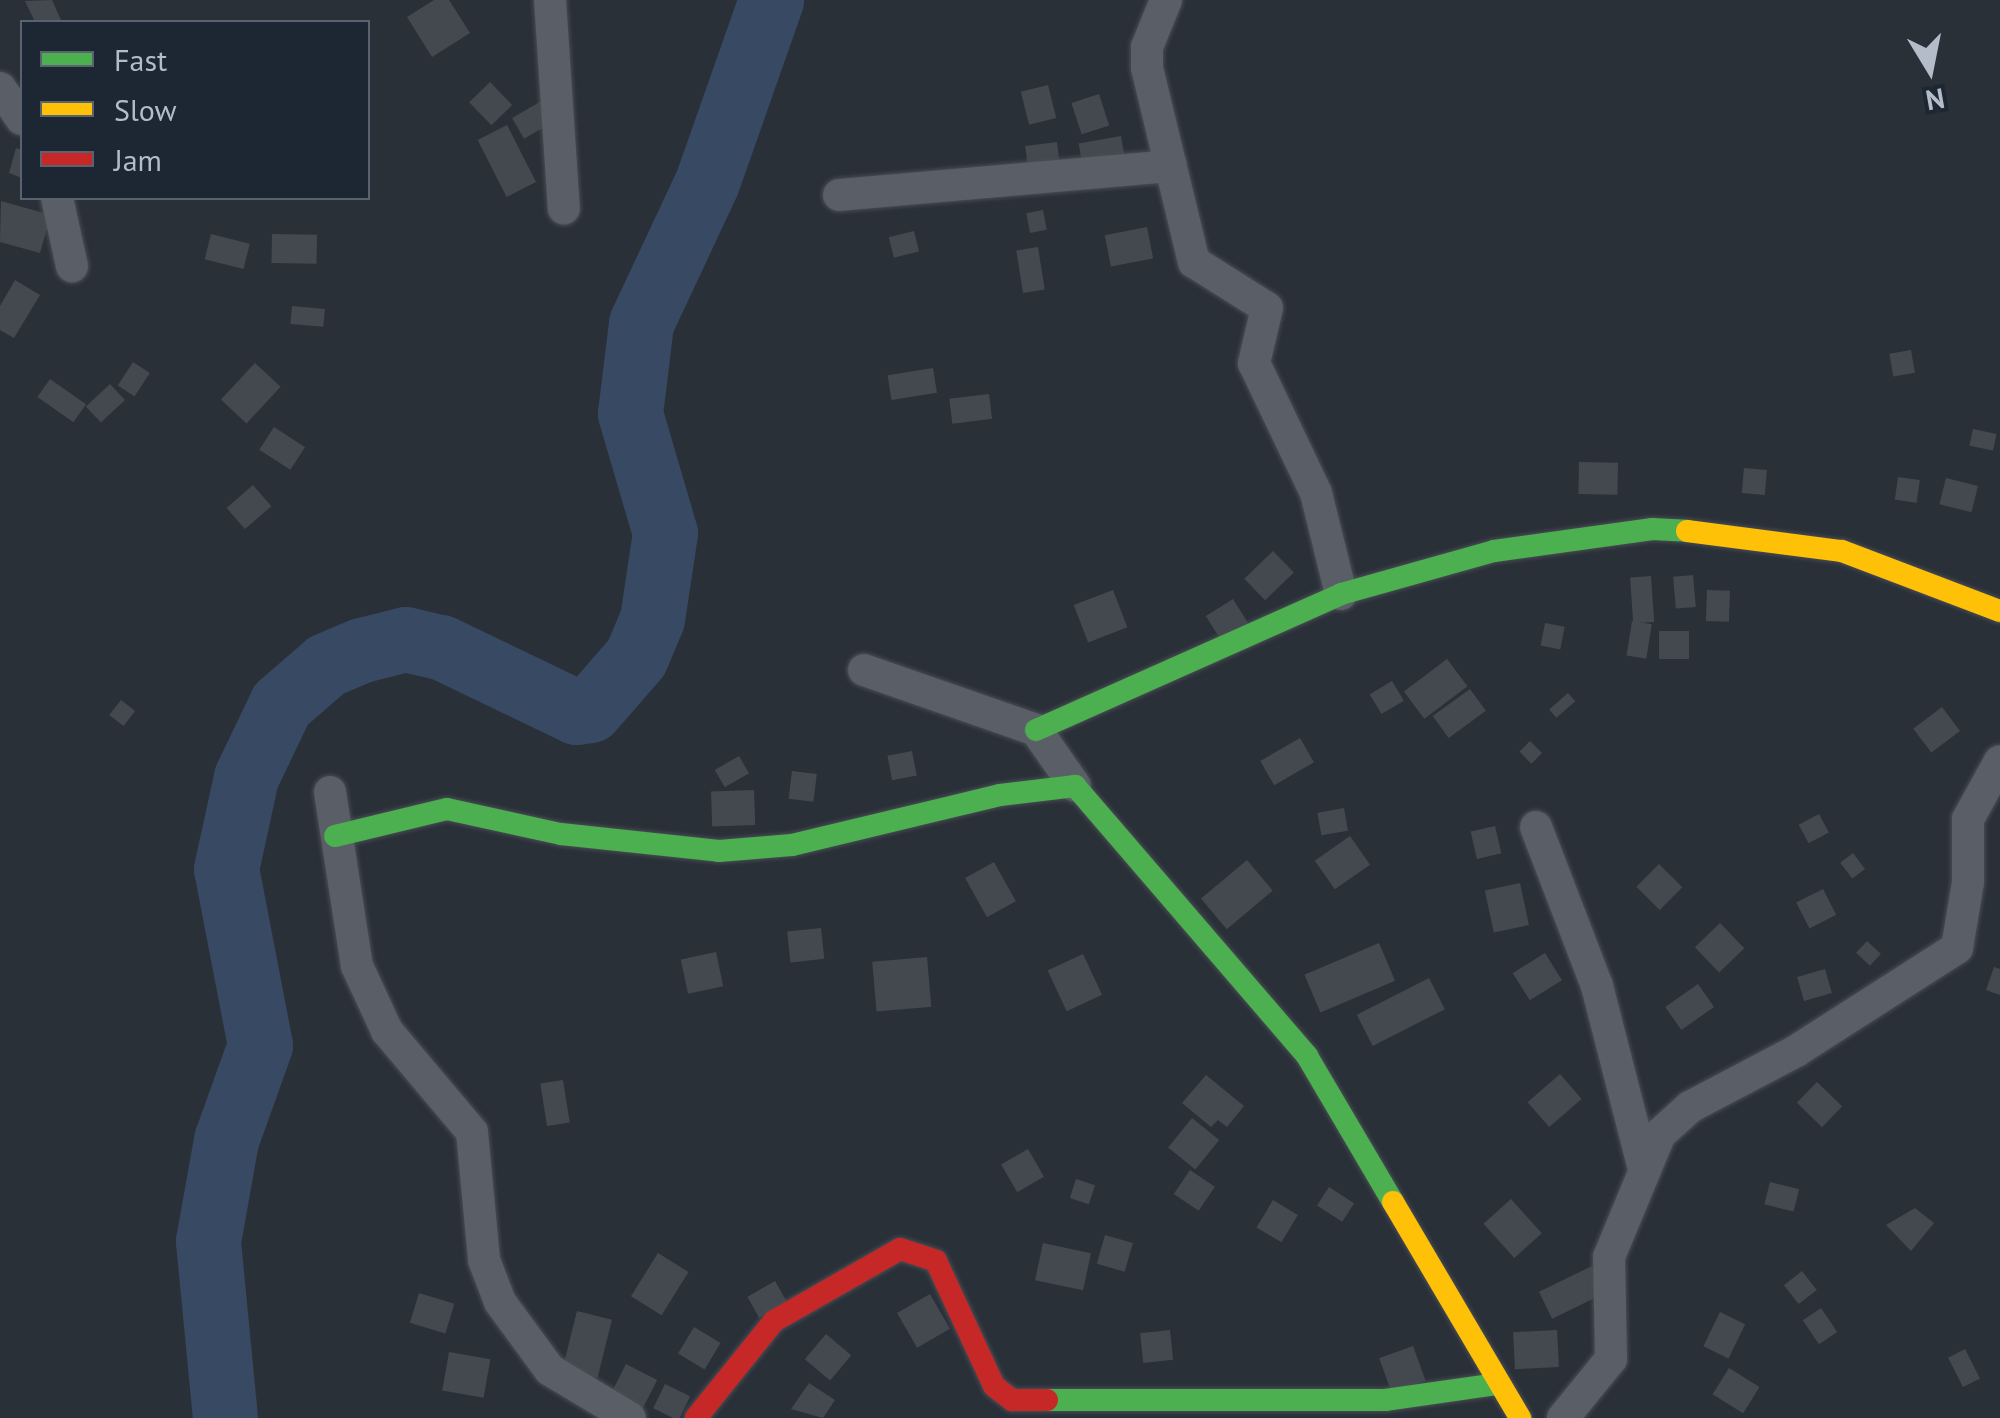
<!DOCTYPE html>
<html>
<head>
<meta charset="utf-8">
<style>
  body { margin:0 }
  #map { position:relative; width:2000px; height:1418px; overflow:hidden; background:#2a3038; font-family:"PT Sans",sans-serif }
  div>[style] { position:absolute }
  [style*='--x'] { left:calc(var(--x)*1px); top:calc(var(--y)*1px); width:calc(var(--w)*1px); rotate:calc(var(--a)*1deg) }
  .river>* { height:65px; margin:-32.5px; padding:0 32.5px; transform-origin:32.5px; border-radius:32.5px; background:#384963 }
  .building>* { inset:0; background:#444950; transform-origin:0 0 }
  .roads { filter:drop-shadow(0 0 2px #484c53) drop-shadow(0 0 2px #484c53) }
  .street>* { height:32px; margin:-16px; padding:0 16px; transform-origin:16px; border-radius:16px; background:#5a5e66 }
  .fast>* { height:22px; margin:-11px; padding:0 11px; transform-origin:11px; border-radius:11px; background:#4caf50 }
  .slow>* { height:22px; margin:-11px; padding:0 11px; transform-origin:11px; border-radius:11px; background:#ffc107 }
  .jam>* { height:22px; margin:-11px; padding:0 11px; transform-origin:11px; border-radius:11px; background:#c62828 }
  span { translate:-50% -50%; white-space:nowrap; text-align:center; line-height:1.15; -webkit-text-stroke:10px #1d2633; paint-order:stroke }
  .legend { position:absolute; left:20px; top:20px; width:350px; height:180px; box-sizing:border-box; background:#1d2633; border:2px solid #59626f; margin:0; padding:12px 18px; list-style:none; font-size:30px; color:#b4bcc9 }
  .legend li { display:flex; align-items:center; gap:20px; height:50px }
  .legend b { width:50px; border:2px solid #59626f }
  .north { position:absolute; left:1880px; top:20px; width:100px; height:100px; -webkit-text-stroke:8px #1d2633; paint-order:stroke; rotate:170deg; font-size:28px; font-weight:700; line-height:40px; text-align:center; color:#b4bcc9 }
  .north::after { content:''; display:block; margin:auto; width:35px; height:45px; background:#b4bcc9; clip-path:polygon(50% 0,100% 100%,50% 72%,0 100%) }
</style>
</head>
<body>
<div id="map">
  <div class="river">
    <div style="--x:225;--y:1418;--w:178;--a:-95.5"></div>
    <div style="--x:208;--y:1241;--w:103;--a:-79.9"></div>
    <div style="--x:226;--y:1140;--w:101;--a:-70.3"></div>
    <div style="--x:260;--y:1045;--w:179;--a:-100.9"></div>
    <div style="--x:226;--y:869;--w:94;--a:-77.7"></div>
    <div style="--x:246;--y:777;--w:81;--a:-64.4"></div>
    <div style="--x:281;--y:704;--w:60;--a:-40.9"></div>
    <div style="--x:326;--y:665;--w:39;--a:-23"></div>
    <div style="--x:362;--y:650;--w:44;--a:-14.3"></div>
    <div style="--x:405;--y:639;--w:37;--a:13"></div>
    <div style="--x:441;--y:647;--w:150;--a:25.7"></div>
    <div style="--x:576;--y:712;--w:14;--a:-8"></div>
    <div style="--x:590;--y:710;--w:70;--a:-49"></div>
    <div style="--x:636;--y:657;--w:41;--a:-67.2"></div>
    <div style="--x:652;--y:619;--w:87;--a:-81.4"></div>
    <div style="--x:665;--y:533;--w:125;--a:-106.3"></div>
    <div style="--x:630;--y:413;--w:91;--a:-83"></div>
    <div style="--x:641;--y:323;--w:156;--a:-64.9"></div>
    <div style="--x:707;--y:182;--w:193;--a:-70.6"></div>
  </div>
  <div class="building">
    <div style="clip-path:polygon(52px 0,61px 20px,35px 22px,25px 1px)"></div>
    <div style="clip-path:polygon(434px 0,449px 0,470px 33px,432px 57px,407px 17px)"></div>
    <div style="left:490px;top:82px;width:32px;height:29px;rotate:46deg"></div>
    <div style="left:1048px;top:85px;width:34px;height:28px;rotate:76deg"></div>
    <div style="left:1099px;top:94px;width:33px;height:29px;rotate:72deg"></div>
    <div style="left:545px;top:99px;width:24px;height:38px;rotate:60deg"></div>
    <div style="left:507px;top:125px;width:64px;height:33px;rotate:63deg"></div>
    <div style="left:1121px;top:136px;width:27px;height:43px;rotate:80deg"></div>
    <div style="left:1057px;top:142px;width:24px;height:32px;rotate:83deg"></div>
    <div style="clip-path:polygon(16px 148px,22px 150px,22px 178px,9px 173px)"></div>
    <div style="clip-path:polygon(1px 201px,51px 215px,40px 253px,0 242px)"></div>
    <div style="left:1043px;top:210px;width:20px;height:17px;rotate:79deg"></div>
    <div style="left:1147px;top:227px;width:32px;height:43px;rotate:79deg"></div>
    <div style="left:914px;top:231px;width:21px;height:26px;rotate:76deg"></div>
    <div style="left:211px;top:234px;width:40px;height:26px;rotate:14deg"></div>
    <div style="left:272px;top:234px;width:45px;height:29px;rotate:1deg"></div>
    <div style="left:1038px;top:247px;width:43px;height:22px;rotate:81deg"></div>
    <div style="clip-path:polygon(15px 280px,40px 295px,14px 338px,0 330px,0 306px)"></div>
    <div style="left:292px;top:306px;width:33px;height:18px;rotate:5deg"></div>
    <div style="left:1911px;top:350px;width:23px;height:22px;rotate:80deg"></div>
    <div style="left:133px;top:362px;width:20px;height:28px;rotate:33deg"></div>
    <div style="left:255px;top:363px;width:35px;height:50px;rotate:43deg"></div>
    <div style="left:933px;top:368px;width:25px;height:46px;rotate:81deg"></div>
    <div style="left:50px;top:379px;width:44px;height:22px;rotate:35deg"></div>
    <div style="left:110px;top:384px;width:22px;height:33px;rotate:47deg"></div>
    <div style="left:989px;top:394px;width:25px;height:40px;rotate:83deg"></div>
    <div style="left:274px;top:427px;width:37px;height:27px;rotate:33deg"></div>
    <div style="left:1973px;top:429px;width:24px;height:17px;rotate:12deg"></div>
    <div style="left:1579px;top:462px;width:39px;height:32px;rotate:1deg"></div>
    <div style="left:1744px;top:468px;width:23px;height:25px;rotate:5deg"></div>
    <div style="left:1898px;top:477px;width:22px;height:23px;rotate:8deg"></div>
    <div style="left:1946px;top:478px;width:33px;height:27px;rotate:14deg"></div>
    <div style="left:253px;top:485px;width:28px;height:35px;rotate:49deg"></div>
    <div style="left:1273px;top:551px;width:30px;height:40px;rotate:46deg"></div>
    <div style="left:1693px;top:575px;width:32px;height:20px;rotate:85deg"></div>
    <div style="left:1651px;top:576px;width:46px;height:21px;rotate:86deg"></div>
    <div style="left:1113px;top:590px;width:40px;height:42px;rotate:69deg"></div>
    <div style="left:1707px;top:590px;width:23px;height:31px;rotate:2deg"></div>
    <div style="left:1233px;top:599px;width:31px;height:32px;rotate:58deg"></div>
    <div style="left:1632px;top:621px;width:20px;height:35px;rotate:9deg"></div>
    <div style="left:1545px;top:623px;width:20px;height:23px;rotate:11deg"></div>
    <div style="left:1659px;top:631px;width:30px;height:28px"></div>
    <div style="left:1447px;top:659px;width:34px;height:54px;rotate:53deg"></div>
    <div style="left:1392px;top:681px;width:23px;height:26px;rotate:59deg"></div>
    <div style="left:1470px;top:689px;width:27px;height:46px;rotate:54deg"></div>
    <div style="left:1568px;top:693px;width:11px;height:25px;rotate:49deg"></div>
    <div style="left:121px;top:700px;width:18px;height:19px;rotate:38deg"></div>
    <div style="left:1942px;top:707px;width:30px;height:36px;rotate:53deg"></div>
    <div style="left:1300px;top:738px;width:28px;height:46px;rotate:60deg"></div>
    <div style="left:1530px;top:741px;width:17px;height:15px;rotate:45deg"></div>
    <div style="left:912px;top:751px;width:25px;height:25px;rotate:79deg"></div>
    <div style="left:739px;top:756px;width:20px;height:28px;rotate:60deg"></div>
    <div style="left:792px;top:771px;width:25px;height:28px;rotate:7deg"></div>
    <div style="left:754px;top:790px;width:35px;height:43px;rotate:88deg"></div>
    <div style="left:1344px;top:808px;width:23px;height:27px;rotate:80deg"></div>
    <div style="left:1819px;top:814px;width:21px;height:23px;rotate:62deg"></div>
    <div style="left:1495px;top:826px;width:28px;height:25px;rotate:77deg"></div>
    <div style="left:1350px;top:836px;width:35px;height:43px;rotate:55deg"></div>
    <div style="left:1853px;top:853px;width:20px;height:16px;rotate:53deg"></div>
    <div style="left:1247px;top:860px;width:40px;height:60px;rotate:50deg"></div>
    <div style="left:994px;top:862px;width:45px;height:33px;rotate:61deg"></div>
    <div style="left:1659px;top:864px;width:33px;height:32px;rotate:45deg"></div>
    <div style="left:1520px;top:883px;width:43px;height:36px;rotate:78deg"></div>
    <div style="left:1823px;top:889px;width:29px;height:30px;rotate:63deg"></div>
    <div style="left:1720px;top:923px;width:35px;height:35px;rotate:46deg"></div>
    <div style="left:821px;top:928px;width:31px;height:34px;rotate:84deg"></div>
    <div style="left:1867px;top:941px;width:19px;height:16px;rotate:43deg"></div>
    <div style="left:1379px;top:943px;width:41px;height:81px;rotate:67deg"></div>
    <div style="left:716px;top:952px;width:35px;height:36px;rotate:78deg"></div>
    <div style="left:1545px;top:953px;width:32px;height:38px;rotate:58deg"></div>
    <div style="left:1083px;top:954px;width:45px;height:39px;rotate:65deg"></div>
    <div style="left:927px;top:957px;width:50px;height:55px;rotate:85deg"></div>
    <div style="clip-path:polygon(1994px 967px,2000px 969px,2000px 995px,1986px 990px)"></div>
    <div style="left:1825px;top:969px;width:25px;height:29px;rotate:74deg"></div>
    <div style="left:1429px;top:978px;width:35px;height:81px;rotate:63deg"></div>
    <div style="left:1698px;top:984px;width:28px;height:40px;rotate:55deg"></div>
    <div style="left:1560px;top:1074px;width:33px;height:43px;rotate:49deg"></div>
    <div style="clip-path:polygon(1206px 1075px,1244px 1106px,1227px 1127px,1218px 1120px,1211px 1127px,1182px 1103px)"></div>
    <div style="left:563px;top:1080px;width:43px;height:23px;rotate:81deg"></div>
    <div style="left:1817px;top:1082px;width:35px;height:29px;rotate:44deg"></div>
    <div style="left:1192px;top:1118px;width:35px;height:38px;rotate:39deg"></div>
    <div style="left:1028px;top:1149px;width:32px;height:31px;rotate:60deg"></div>
    <div style="left:1190px;top:1170px;width:30px;height:29px;rotate:34deg"></div>
    <div style="left:1076px;top:1179px;width:20px;height:20px;rotate:18deg"></div>
    <div style="left:1770px;top:1182px;width:30px;height:23px;rotate:14deg"></div>
    <div style="left:1329px;top:1187px;width:30px;height:22px;rotate:33deg"></div>
    <div style="left:1511px;top:1199px;width:46px;height:37px;rotate:48deg"></div>
    <div style="left:1273px;top:1200px;width:29px;height:32px;rotate:31deg"></div>
    <div style="clip-path:polygon(1915px 1208px,1934px 1223px,1911px 1251px,1886px 1225px)"></div>
    <div style="left:1105px;top:1235px;width:29px;height:30px;rotate:16deg"></div>
    <div style="left:1043px;top:1243px;width:49px;height:38px;rotate:12deg"></div>
    <div style="left:658px;top:1253px;width:36px;height:51px;rotate:32deg"></div>
    <div style="left:1592px;top:1266px;width:30px;height:59px;rotate:64deg"></div>
    <div style="left:1802px;top:1271px;width:24px;height:23px;rotate:52deg"></div>
    <div style="left:775px;top:1281px;width:24px;height:32px;rotate:60deg"></div>
    <div style="left:419px;top:1293px;width:37px;height:31px;rotate:17deg"></div>
    <div style="left:930px;top:1294px;width:40px;height:38px;rotate:60deg"></div>
    <div style="left:1821px;top:1308px;width:29px;height:22px;rotate:56deg"></div>
    <div style="left:577px;top:1311px;width:36px;height:60px;rotate:14deg"></div>
    <div style="left:1720px;top:1312px;width:28px;height:38px;rotate:26deg"></div>
    <div style="left:694px;top:1327px;width:31px;height:31px;rotate:31deg"></div>
    <div style="left:1170px;top:1330px;width:30px;height:30px;rotate:84deg"></div>
    <div style="left:1557px;top:1330px;width:37px;height:44px;rotate:87deg"></div>
    <div style="left:826px;top:1334px;width:33px;height:33px;rotate:40deg"></div>
    <div style="left:1413px;top:1346px;width:37px;height:36px;rotate:70deg"></div>
    <div style="left:1965px;top:1349px;width:33px;height:19px;rotate:63deg"></div>
    <div style="left:449px;top:1352px;width:42px;height:39px;rotate:10deg"></div>
    <div style="left:626px;top:1364px;width:35px;height:33px;rotate:27deg"></div>
    <div style="left:1729px;top:1368px;width:36px;height:31px;rotate:32deg"></div>
    <div style="clip-path:polygon(809px 1383px,835px 1400px,823px 1418px,791px 1409px)"></div>
    <div style="left:665px;top:1384px;width:28px;height:27px;rotate:26deg"></div>
  </div>
  <div class="roads">
    <div class="street">
      <div style="--x:550;--y:0;--w:209;--a:86.2"></div>
      <div style="--x:1166;--y:0;--w:51;--a:112"></div>
      <div style="--x:1147;--y:47;--w:21;--a:90"></div>
      <div style="--x:1147;--y:68;--w:200;--a:76.4"></div>
      <div style="--x:1194;--y:262;--w:86;--a:32.2"></div>
      <div style="--x:1267;--y:308;--w:57;--a:103.3"></div>
      <div style="--x:1254;--y:363;--w:144;--a:64.5"></div>
      <div style="--x:1316;--y:493;--w:104;--a:76.1"></div>
      <div style="--x:0;--y:88;--w:38;--a:55"></div>
      <div style="--x:839;--y:195;--w:333;--a:-5"></div>
      <div style="--x:57;--y:198;--w:70;--a:77.6"></div>
      <div style="--x:864;--y:670;--w:182;--a:19.2"></div>
      <div style="--x:1036;--y:730;--w:68;--a:55.1"></div>
      <div style="--x:330;--y:792;--w:176;--a:81.2"></div>
      <div style="--x:357;--y:966;--w:72;--a:65.2"></div>
      <div style="--x:387;--y:1031;--w:132;--a:49.9"></div>
      <div style="--x:472;--y:1132;--w:129;--a:84.6"></div>
      <div style="--x:484;--y:1260;--w:45;--a:69.1"></div>
      <div style="--x:500;--y:1302;--w:84;--a:53.7"></div>
      <div style="--x:550;--y:1370;--w:93;--a:31"></div>
      <div style="--x:1536;--y:827;--w:170;--a:69"></div>
      <div style="--x:1597;--y:986;--w:185;--a:75.6"></div>
      <div style="--x:1563;--y:1418;--w:76;--a:-50.9"></div>
      <div style="--x:1611;--y:1359;--w:102;--a:-91.1"></div>
      <div style="--x:1609;--y:1257;--w:133;--a:-67.5"></div>
      <div style="--x:1660;--y:1134;--w:40;--a:-42"></div>
      <div style="--x:1690;--y:1107;--w:120;--a:-27.8"></div>
      <div style="--x:1796;--y:1051;--w:191;--a:-32.6"></div>
      <div style="--x:1957;--y:948;--w:67;--a:-80.5"></div>
      <div style="--x:1968;--y:882;--w:63;--a:-90"></div>
      <div style="--x:1968;--y:819;--w:66;--a:-61.1"></div>
    </div>
    <div class="fast">
      <div style="--x:1036;--y:730;--w:334;--a:-24"></div>
      <div style="--x:1341;--y:594;--w:159;--a:-15.7"></div>
      <div style="--x:1494;--y:551;--w:160;--a:-7.9"></div>
      <div style="--x:1652;--y:529;--w:35;--a:3"></div>
      <div style="--x:335;--y:836;--w:115;--a:-13.6"></div>
      <div style="--x:447;--y:809;--w:117;--a:12.4"></div>
      <div style="--x:561;--y:834;--w:159;--a:6.1"></div>
      <div style="--x:719;--y:851;--w:73;--a:-4.7"></div>
      <div style="--x:792;--y:845;--w:214;--a:-13.5"></div>
      <div style="--x:1000;--y:795;--w:76;--a:-6.8"></div>
      <div style="--x:1075;--y:786;--w:356;--a:49.3"></div>
      <div style="--x:1307;--y:1056;--w:169;--a:59.5"></div>
      <div style="--x:1047;--y:1400;--w:338;--a:0"></div>
      <div style="--x:1385;--y:1400;--w:114;--a:-8.1"></div>
    </div>
    <div class="slow">
      <div style="--x:1687;--y:531;--w:156;--a:7.4"></div>
      <div style="--x:1842;--y:551;--w:169;--a:20.8"></div>
      <div style="--x:1393;--y:1202;--w:251;--a:59.5"></div>
    </div>
    <div class="jam">
      <div style="--x:696;--y:1418;--w:124;--a:-51.2"></div>
      <div style="--x:774;--y:1321;--w:145;--a:-29.7"></div>
      <div style="--x:900;--y:1249;--w:38;--a:18"></div>
      <div style="--x:936;--y:1261;--w:138;--a:65.1"></div>
      <div style="--x:994;--y:1386;--w:23;--a:38"></div>
      <div style="--x:1012;--y:1400;--w:35;--a:0"></div>
    </div>
  </div>
  <ul class="legend">
  <li><b style="height:12px;background:#4caf50"></b>Fast</li>
  <li><b style="height:12px;background:#ffc107"></b>Slow</li>
  <li><b style="height:12px;background:#c62828"></b>Jam</li>
  </ul>
  <div class="north">N</div>
</div>
</body>
</html>
